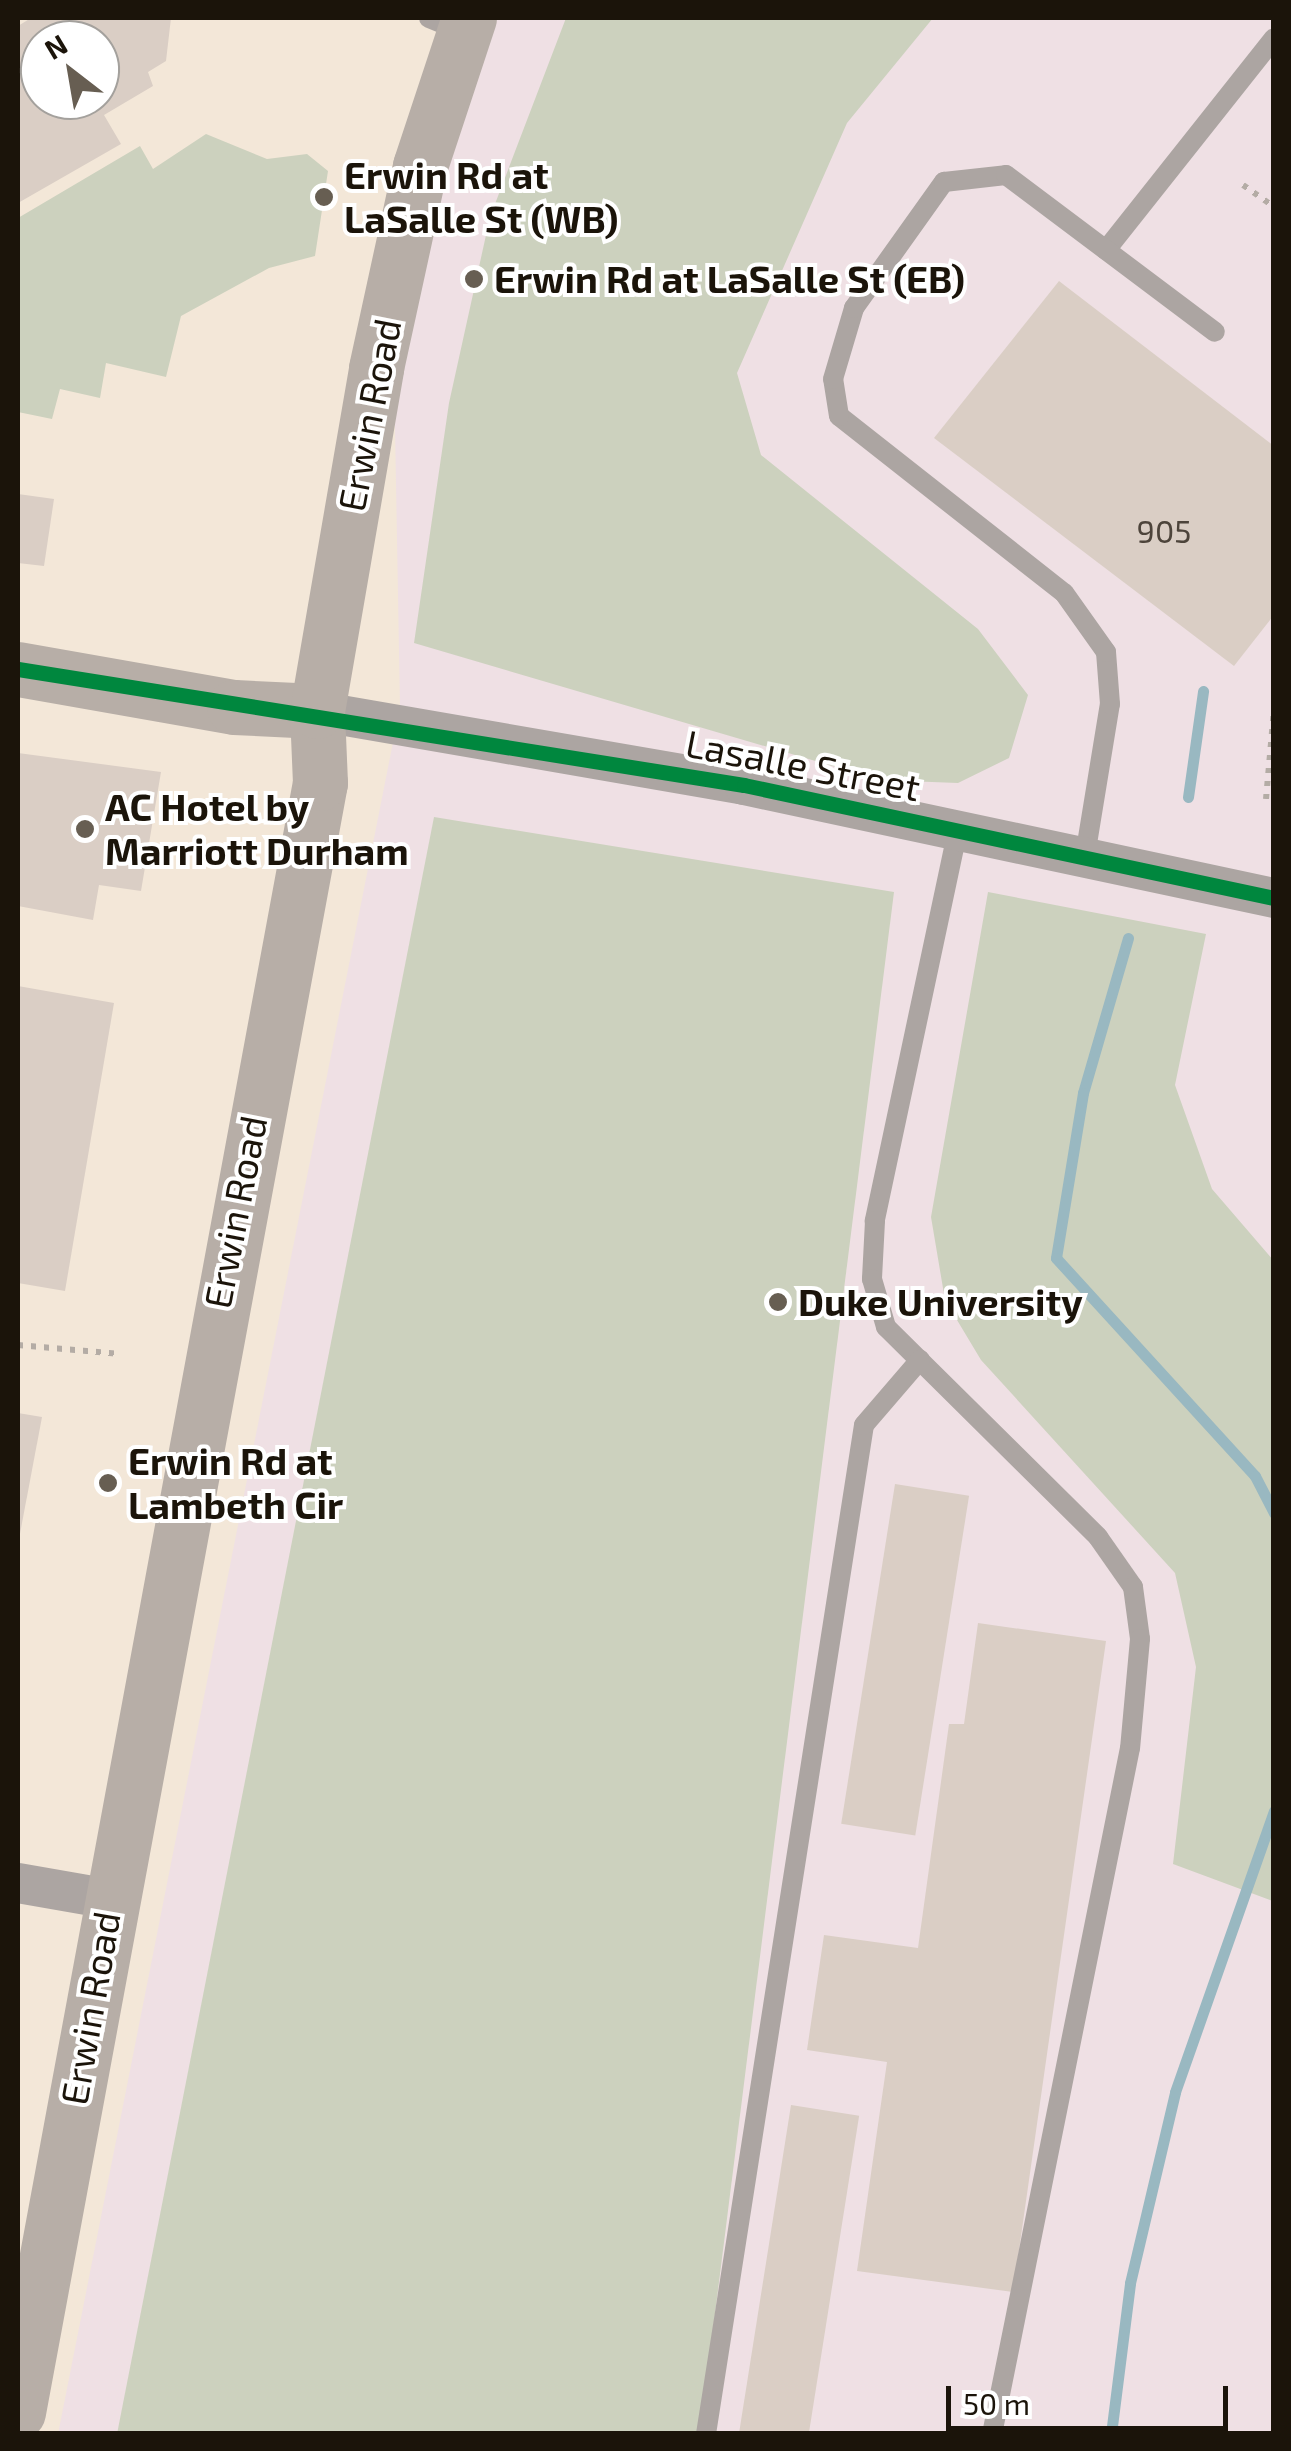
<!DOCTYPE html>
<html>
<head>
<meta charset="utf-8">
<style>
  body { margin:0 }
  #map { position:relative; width:1291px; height:2451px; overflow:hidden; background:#f3e7d8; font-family:"Exo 2",sans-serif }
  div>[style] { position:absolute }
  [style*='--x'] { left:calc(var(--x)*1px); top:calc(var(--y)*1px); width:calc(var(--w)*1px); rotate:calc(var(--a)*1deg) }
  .education>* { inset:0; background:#efe0e4 }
  .green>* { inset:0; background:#ccd1be }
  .stream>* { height:11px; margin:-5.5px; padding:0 5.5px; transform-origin:5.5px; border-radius:5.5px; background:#99b8c1 }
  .building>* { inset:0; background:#dacec5; transform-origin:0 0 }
  .path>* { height:6px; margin-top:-3px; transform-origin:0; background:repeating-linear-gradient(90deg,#b4aca5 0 5px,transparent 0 13px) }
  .lane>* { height:20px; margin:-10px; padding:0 10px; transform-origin:10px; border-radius:10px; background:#aca5a2 }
  .street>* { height:40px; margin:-20px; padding:0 20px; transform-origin:20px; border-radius:20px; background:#aca5a2 }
  .secondary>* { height:55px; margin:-27.5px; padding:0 27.5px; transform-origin:27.5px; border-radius:27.5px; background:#b7aea7 }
  .cycleway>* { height:15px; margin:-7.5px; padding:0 7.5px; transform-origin:7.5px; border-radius:7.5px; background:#00873e }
  .dots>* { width:28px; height:28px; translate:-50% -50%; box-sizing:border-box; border:5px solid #fff; border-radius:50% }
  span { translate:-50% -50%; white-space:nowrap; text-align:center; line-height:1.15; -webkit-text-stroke:8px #fff; paint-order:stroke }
  .number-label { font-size:32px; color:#4d443b }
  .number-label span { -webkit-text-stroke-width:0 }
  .poi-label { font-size:38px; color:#1b140a; font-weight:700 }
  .left { translate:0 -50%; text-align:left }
  .street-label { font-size:38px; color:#1b140a }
  .frame { position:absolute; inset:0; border:20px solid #1b140a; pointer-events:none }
  .north { position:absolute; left:20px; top:20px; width:100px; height:100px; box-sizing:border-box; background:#fff; border:2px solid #a4a19d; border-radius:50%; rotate:329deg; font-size:28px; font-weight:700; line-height:40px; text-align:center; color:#1b140a }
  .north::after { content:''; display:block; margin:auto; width:35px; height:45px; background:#675e52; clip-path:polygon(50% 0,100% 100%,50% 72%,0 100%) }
  .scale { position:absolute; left:946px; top:2386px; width:282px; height:45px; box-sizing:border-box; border:5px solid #1b140a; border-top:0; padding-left:12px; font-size:30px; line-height:35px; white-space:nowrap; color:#1b140a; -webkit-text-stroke:8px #fff; paint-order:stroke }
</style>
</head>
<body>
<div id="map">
  <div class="education">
    <div style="clip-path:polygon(480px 18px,1273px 18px,1273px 2433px,58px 2434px,400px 707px,394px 372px)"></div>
  </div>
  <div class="green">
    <div style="clip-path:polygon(566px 18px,933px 18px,847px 123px,737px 373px,761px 455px,978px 629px,1028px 695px,1009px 758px,958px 783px,880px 780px,414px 643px,449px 403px,490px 217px)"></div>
    <div style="clip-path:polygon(206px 134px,267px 159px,307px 154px,328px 171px,315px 256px,269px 268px,181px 316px,166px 377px,106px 363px,100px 398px,60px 389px,52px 419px,18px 412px,18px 218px,140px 146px,153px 169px)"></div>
    <div style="clip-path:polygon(434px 817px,894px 892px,700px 2433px,117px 2434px)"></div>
    <div style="clip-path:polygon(988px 892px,1206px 934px,1175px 1085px,1212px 1189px,1273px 1260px,1273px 1901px,1173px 1864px,1196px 1667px,1175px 1573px,981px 1360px,945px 1300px,931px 1217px)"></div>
  </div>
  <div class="stream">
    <div style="--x:1188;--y:797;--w:107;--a:-81.9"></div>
    <div style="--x:1128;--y:938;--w:161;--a:106.2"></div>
    <div style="--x:1083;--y:1093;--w:167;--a:99.3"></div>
    <div style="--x:1056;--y:1258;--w:295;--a:47.6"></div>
    <div style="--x:1255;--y:1476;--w:42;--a:62.8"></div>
    <div style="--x:1111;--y:2434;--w:152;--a:-82.8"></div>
    <div style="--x:1130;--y:2283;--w:196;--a:-76.7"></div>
    <div style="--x:1175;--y:2092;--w:298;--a:-70.6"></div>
  </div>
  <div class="building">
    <div style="clip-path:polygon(evenodd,31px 18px,171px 18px,166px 61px,148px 72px,153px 86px,104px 115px,121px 144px,18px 203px,18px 26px,31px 18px,40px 40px,100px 40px,100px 100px,40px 100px,40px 40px)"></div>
    <div style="clip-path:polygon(1059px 281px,1274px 446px,1274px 615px,1234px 666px,934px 438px)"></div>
    <div style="clip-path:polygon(18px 494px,54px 499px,44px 566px,18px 563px)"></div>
    <div style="clip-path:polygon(18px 753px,161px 772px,141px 891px,99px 885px,93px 920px,18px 906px)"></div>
    <div style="clip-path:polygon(18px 986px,114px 1003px,65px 1291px,18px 1283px)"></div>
    <div style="clip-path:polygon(18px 1413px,42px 1417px,19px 1539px,18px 1539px)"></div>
    <div style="left:895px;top:1484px;width:75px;height:344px;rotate:9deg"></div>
    <div style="clip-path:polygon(978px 1623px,1106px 1641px,1013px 2292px,857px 2271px,887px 2062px,807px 2050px,824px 1935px,918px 1948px,949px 1724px,964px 1724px)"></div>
    <div style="left:791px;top:2105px;width:69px;height:334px;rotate:9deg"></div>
  </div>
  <div class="path">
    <div style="--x:1243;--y:185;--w:38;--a:35"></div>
    <div style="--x:1274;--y:429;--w:5;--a:90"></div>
    <div style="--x:1266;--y:799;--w:89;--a:-84.9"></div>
    <div style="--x:18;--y:1345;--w:103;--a:5"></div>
  </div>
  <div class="lane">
    <div style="--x:429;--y:18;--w:35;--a:22"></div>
    <div style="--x:1106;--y:250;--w:270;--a:-51.6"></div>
    <div style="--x:958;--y:829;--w:401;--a:102"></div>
    <div style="--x:875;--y:1221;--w:58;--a:93"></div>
    <div style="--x:872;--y:1279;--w:50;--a:73.7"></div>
    <div style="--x:886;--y:1327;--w:298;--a:44.7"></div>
    <div style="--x:1098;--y:1537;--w:61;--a:55"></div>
    <div style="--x:1133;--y:1587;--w:52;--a:82.3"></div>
    <div style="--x:1140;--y:1639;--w:109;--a:95.2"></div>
    <div style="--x:1130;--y:1748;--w:700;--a:101.37"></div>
    <div style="--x:1085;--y:856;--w:154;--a:-80.7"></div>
    <div style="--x:1110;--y:704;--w:52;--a:-94.4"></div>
    <div style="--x:1106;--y:652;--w:72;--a:-125.4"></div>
    <div style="--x:1064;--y:593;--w:286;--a:-141.8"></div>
    <div style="--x:839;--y:416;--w:37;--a:-99"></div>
    <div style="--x:833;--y:379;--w:74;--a:-73.5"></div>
    <div style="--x:854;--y:308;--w:155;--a:-54.5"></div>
    <div style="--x:944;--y:182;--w:62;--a:-6.4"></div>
    <div style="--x:1006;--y:175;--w:261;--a:36.9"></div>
    <div style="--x:706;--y:2434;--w:1021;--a:-81.1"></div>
    <div style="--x:864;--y:1425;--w:86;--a:-49.3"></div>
  </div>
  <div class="street">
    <div style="--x:317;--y:711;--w:433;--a:9.8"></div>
    <div style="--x:744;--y:785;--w:542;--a:12.04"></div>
    <div style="--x:18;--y:1883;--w:93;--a:9.9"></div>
  </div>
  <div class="secondary">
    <div style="--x:18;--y:669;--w:219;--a:10"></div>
    <div style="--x:234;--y:707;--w:83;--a:2.8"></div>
    <div style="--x:18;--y:2412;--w:1657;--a:-79.5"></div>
    <div style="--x:320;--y:783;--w:72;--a:-92.4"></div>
    <div style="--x:317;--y:711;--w:348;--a:-80.2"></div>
    <div style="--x:376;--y:368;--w:207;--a:-77.7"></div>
    <div style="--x:420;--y:166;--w:156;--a:-71.7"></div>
  </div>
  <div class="cycleway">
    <div style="--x:18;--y:669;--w:735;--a:9.08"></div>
    <div style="--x:744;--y:785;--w:542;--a:12.04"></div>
  </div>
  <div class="dots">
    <div style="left:324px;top:197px;background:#675e52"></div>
    <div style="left:474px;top:279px;background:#675e52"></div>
    <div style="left:85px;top:829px;background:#675e52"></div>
    <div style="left:778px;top:1302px;background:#675e52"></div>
    <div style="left:108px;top:1483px;background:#675e52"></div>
  </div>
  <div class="number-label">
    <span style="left:1164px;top:530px">905</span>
  </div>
  <div class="poi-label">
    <span class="left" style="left:344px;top:197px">Erwin Rd at<br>LaSalle St (WB)</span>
    <span class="left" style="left:494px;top:279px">Erwin Rd at LaSalle St (EB)</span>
    <span class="left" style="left:105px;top:829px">AC Hotel by<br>Marriott Durham</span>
    <span class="left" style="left:798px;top:1302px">Duke University</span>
    <span class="left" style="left:128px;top:1483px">Erwin Rd at<br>Lambeth Cir</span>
  </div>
  <div class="street-label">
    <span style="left:369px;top:415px;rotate:-79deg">Erwin Road</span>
    <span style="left:803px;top:765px;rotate:11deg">Lasalle Street</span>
    <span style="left:235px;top:1212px;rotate:-79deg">Erwin Road</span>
    <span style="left:90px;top:2008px;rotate:-80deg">Erwin Road</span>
  </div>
  <div class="frame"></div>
  <div class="north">N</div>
  <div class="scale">50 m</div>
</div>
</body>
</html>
